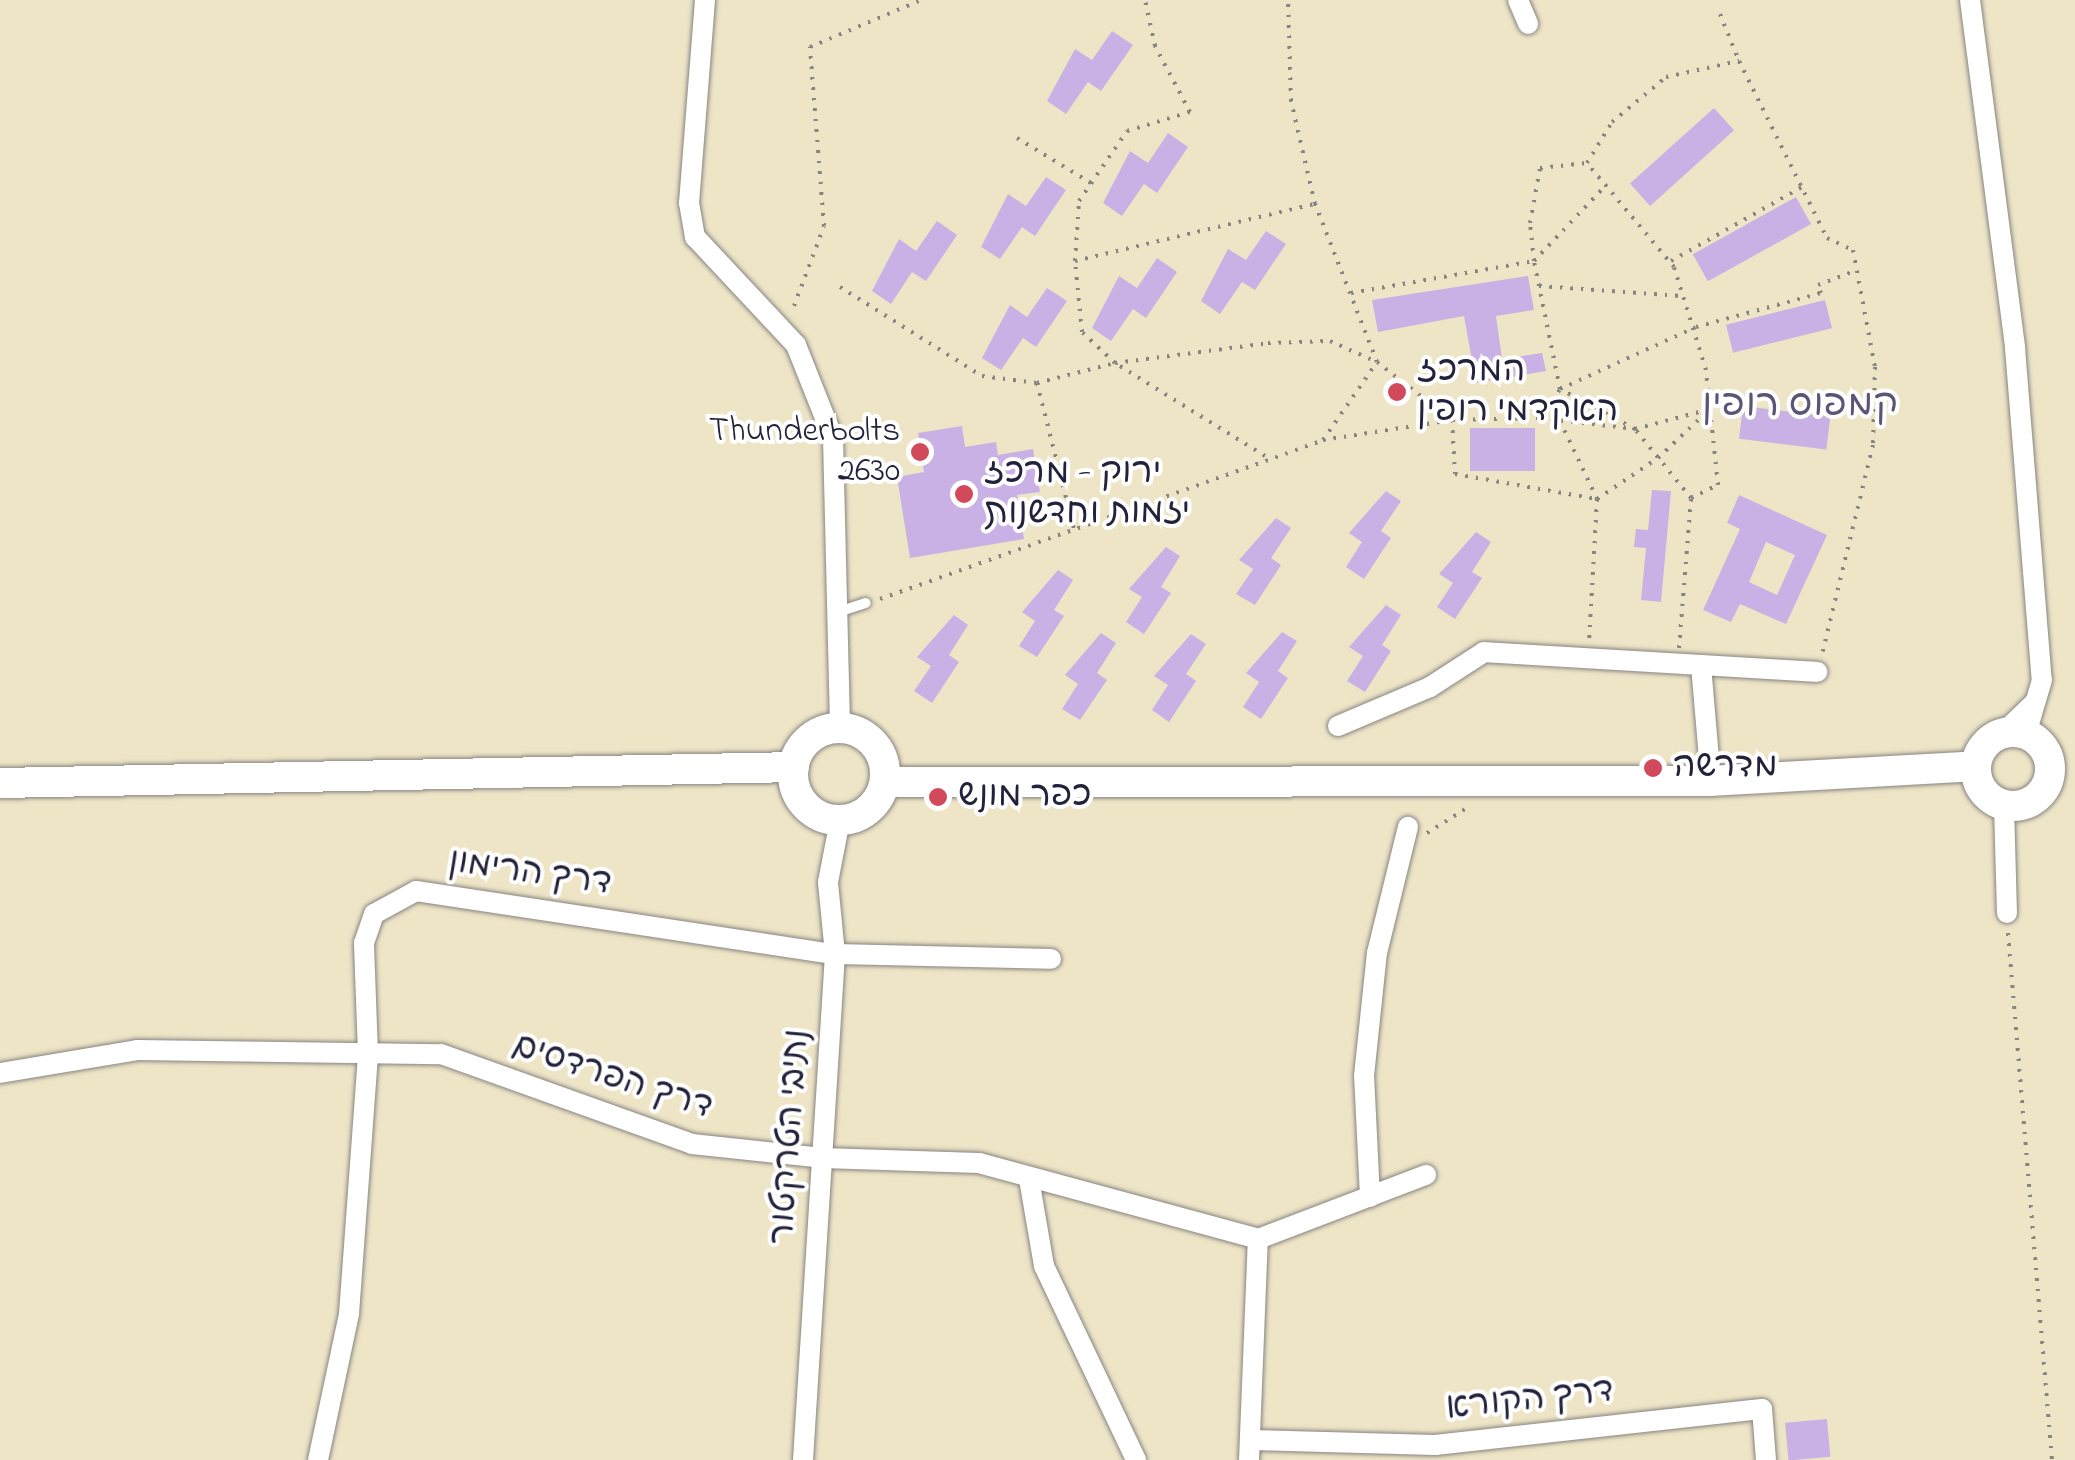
<!DOCTYPE html>
<html>
<head>
<meta charset="utf-8">
<style>
  body { margin:0 }
  #map { position:relative; width:2075px; height:1460px; overflow:hidden; background:#eee5c7; font-family:"Indie Flower","Playpen Sans Hebrew",sans-serif }
  div>[style] { position:absolute }
  [style*='--x'] { left:calc(var(--x)*1px); top:calc(var(--y)*1px); width:calc(var(--w)*1px); rotate:calc(var(--a)*1deg) }
  .building>* { inset:0; background:#c9b1e5; transform-origin:0 0 }
  .path>* { height:4px; margin-top:-2px; transform-origin:0; background:repeating-linear-gradient(90deg,#888481 0 2.5px,transparent 0 10.5px) }
  .roads { filter:drop-shadow(0 0 2px #888481) drop-shadow(0 0 2px #888481) }
  .lane>* { height:10px; margin:-5px; padding:0 5px; transform-origin:5px; border-radius:5px; background:#fff }
  .street>* { height:20px; margin:-10px; padding:0 10px; transform-origin:10px; border-radius:10px; background:#fff }
  .secondary>* { height:30px; margin:-15px; padding:0 15px; transform-origin:15px; border-radius:15px; background:#fff }
  .secondary>.ring { margin:-15px; padding:0; box-sizing:content-box; background:none; border:30px solid #fff; border-radius:50% }
  .dots>* { width:28px; height:28px; translate:-50% -50%; box-sizing:border-box; border:5px solid #fff; border-radius:50% }
  span { translate:-50% -50%; white-space:nowrap; text-align:center; line-height:1.15; -webkit-text-stroke:8px #fff; paint-order:stroke }
  .poi-label { font-size:35px; color:#22223b }
  .left { translate:0 -50%; text-align:left }
  .right { translate:-100% -50%; text-align:right }
  .street-label { font-size:35px; color:#22223b }
  .neighbourhood-label { font-size:38px; color:#5c5476 }
</style>
</head>
<body>
<div id="map">
  <div class="building">
    <div style="clip-path:polygon(1112px 31px,1133px 45px,1101px 91px,1088px 82px,1066px 114px,1047px 101px,1075px 49px,1092px 60px)"></div>
    <div style="left:1714px;top:108px;width:30px;height:113px;rotate:48deg"></div>
    <div style="clip-path:polygon(1168px 133px,1188px 147px,1157px 193px,1144px 184px,1122px 216px,1103px 203px,1130px 151px,1148px 163px)"></div>
    <div style="clip-path:polygon(1046px 177px,1066px 190px,1035px 236px,1022px 227px,1000px 259px,981px 247px,1008px 194px,1026px 206px)"></div>
    <div style="left:1796px;top:197px;width:31px;height:118px;rotate:61deg"></div>
    <div style="clip-path:polygon(937px 221px,957px 235px,926px 281px,912px 272px,891px 304px,872px 291px,899px 239px,916px 251px)"></div>
    <div style="clip-path:polygon(1266px 231px,1286px 244px,1255px 290px,1242px 282px,1220px 314px,1201px 301px,1228px 249px,1246px 260px)"></div>
    <div style="clip-path:polygon(1157px 258px,1177px 272px,1146px 318px,1133px 309px,1111px 341px,1092px 328px,1119px 276px,1137px 288px)"></div>
    <div style="clip-path:polygon(1528px 276px,1534px 310px,1496px 316px,1502px 359px,1542px 353px,1546px 371px,1476px 383px,1464px 316px,1378px 332px,1372px 300px)"></div>
    <div style="clip-path:polygon(1047px 288px,1067px 301px,1036px 347px,1023px 338px,1001px 370px,982px 358px,1010px 305px,1027px 317px)"></div>
    <div style="left:1825px;top:300px;width:29px;height:102px;rotate:76deg"></div>
    <div style="left:1743px;top:406px;width:88px;height:33px;rotate:7deg"></div>
    <div style="clip-path:polygon(962px 426px,965px 447px,996px 442px,998px 455px,1033px 449px,1040px 492px,1017px 495px,1024px 539px,910px 558px,897px 477px,924px 472px,918px 433px)"></div>
    <div style="left:1470px;top:428px;width:65px;height:43px"></div>
    <div style="clip-path:polygon(1652px 490px,1671px 491px,1661px 602px,1641px 600px,1646px 548px,1634px 547px,1636px 529px,1648px 530px)"></div>
    <div style="clip-path:polygon(1386px 491px,1401px 501px,1381px 531px,1391px 538px,1364px 579px,1346px 567px,1362px 542px,1349px 533px)"></div>
    <div style="clip-path:polygon(evenodd,1739px 495px,1827px 535px,1786px 624px,1740px 604px,1731px 622px,1703px 610px,1740px 529px,1727px 523px,1739px 495px,1766px 542px,1795px 555px,1777px 595px,1749px 582px,1766px 542px)"></div>
    <div style="clip-path:polygon(1276px 518px,1291px 528px,1271px 558px,1281px 565px,1255px 605px,1236px 594px,1253px 569px,1239px 560px)"></div>
    <div style="clip-path:polygon(1476px 532px,1491px 542px,1472px 572px,1482px 578px,1455px 619px,1437px 607px,1453px 583px,1439px 574px)"></div>
    <div style="clip-path:polygon(1166px 547px,1180px 556px,1161px 587px,1171px 593px,1144px 634px,1126px 622px,1142px 597px,1129px 589px)"></div>
    <div style="clip-path:polygon(1058px 570px,1073px 580px,1054px 610px,1064px 616px,1037px 657px,1019px 646px,1035px 621px,1022px 612px)"></div>
    <div style="clip-path:polygon(1386px 605px,1401px 615px,1382px 645px,1391px 651px,1365px 692px,1347px 681px,1363px 656px,1349px 647px)"></div>
    <div style="clip-path:polygon(954px 615px,968px 625px,949px 655px,959px 662px,932px 703px,914px 691px,931px 666px,917px 657px)"></div>
    <div style="clip-path:polygon(1282px 632px,1297px 641px,1278px 671px,1288px 678px,1261px 719px,1243px 707px,1259px 682px,1246px 673px)"></div>
    <div style="clip-path:polygon(1101px 633px,1116px 643px,1097px 673px,1107px 680px,1080px 720px,1062px 709px,1078px 684px,1065px 675px)"></div>
    <div style="clip-path:polygon(1191px 634px,1206px 644px,1186px 674px,1196px 681px,1169px 722px,1152px 710px,1168px 685px,1154px 676px)"></div>
    <div style="left:1827px;top:1419px;width:38px;height:42px;rotate:85deg"></div>
  </div>
  <div class="path">
    <div style="--x:1720;--y:14;--w:51;--a:68"></div>
    <div style="--x:1017;--y:138;--w:87;--a:31.3"></div>
    <div style="--x:1075;--y:261;--w:60;--a:-86.2"></div>
    <div style="--x:1079;--y:201;--w:85;--a:-55.6"></div>
    <div style="--x:1127;--y:131;--w:66;--a:-16.8"></div>
    <div style="--x:1190;--y:112;--w:75;--a:-117.9"></div>
    <div style="--x:1155;--y:46;--w:47;--a:-102.3"></div>
    <div style="--x:1671;--y:261;--w:150;--a:-29.5"></div>
    <div style="--x:1539;--y:286;--w:143;--a:4"></div>
    <div style="--x:840;--y:287;--w:168;--a:32.1"></div>
    <div style="--x:982;--y:376;--w:55;--a:7.3"></div>
    <div style="--x:1037;--y:383;--w:81;--a:-14.4"></div>
    <div style="--x:1115;--y:363;--w:154;--a:-7.4"></div>
    <div style="--x:1268;--y:343;--w:62;--a:-1.8"></div>
    <div style="--x:1330;--y:341;--w:51;--a:24.1"></div>
    <div style="--x:1377;--y:362;--w:95;--a:37.7"></div>
    <div style="--x:1452;--y:420;--w:54;--a:86.8"></div>
    <div style="--x:1455;--y:474;--w:144;--a:10"></div>
    <div style="--x:1597;--y:499;--w:144;--a:93.2"></div>
    <div style="--x:1351;--y:293;--w:186;--a:-9.9"></div>
    <div style="--x:1534;--y:261;--w:105;--a:-46.5"></div>
    <div style="--x:794;--y:306;--w:85;--a:-69.4"></div>
    <div style="--x:824;--y:226;--w:180;--a:-94.5"></div>
    <div style="--x:810;--y:47;--w:121;--a:-22.9"></div>
    <div style="--x:1037;--y:383;--w:155;--a:75.8"></div>
    <div style="--x:1540;--y:418;--w:96;--a:6.6"></div>
    <div style="--x:1635;--y:429;--w:85;--a:-151.9"></div>
    <div style="--x:1560;--y:389;--w:131;--a:-101.5"></div>
    <div style="--x:1534;--y:261;--w:38;--a:-96"></div>
    <div style="--x:1530;--y:223;--w:56;--a:-79.7"></div>
    <div style="--x:1540;--y:168;--w:47;--a:-6.1"></div>
    <div style="--x:1560;--y:421;--w:86;--a:64.6"></div>
    <div style="--x:1597;--y:499;--w:73;--a:-33.9"></div>
    <div style="--x:1658;--y:458;--w:71;--a:-43.3"></div>
    <div style="--x:1323;--y:440;--w:131;--a:-8.8"></div>
    <div style="--x:1452;--y:420;--w:88;--a:-1.3"></div>
    <div style="--x:1540;--y:418;--w:35;--a:-55"></div>
    <div style="--x:1560;--y:389;--w:149;--a:-24.5"></div>
    <div style="--x:1696;--y:327;--w:130;--a:-15.2"></div>
    <div style="--x:1821;--y:293;--w:9;--a:-111"></div>
    <div style="--x:1818;--y:285;--w:42;--a:-21"></div>
    <div style="--x:1265;--y:456;--w:176;--a:-148.2"></div>
    <div style="--x:1115;--y:363;--w:45;--a:-136.8"></div>
    <div style="--x:1082;--y:332;--w:71;--a:-95.6"></div>
    <div style="--x:1075;--y:261;--w:247;--a:-13.4"></div>
    <div style="--x:1691;--y:498;--w:89;--a:-129.1"></div>
    <div style="--x:1635;--y:429;--w:78;--a:-14.9"></div>
    <div style="--x:880;--y:599;--w:471;--a:-19.7"></div>
    <div style="--x:1323;--y:440;--w:95;--a:-55.3"></div>
    <div style="--x:1377;--y:362;--w:170;--a:-111.4"></div>
    <div style="--x:1315;--y:204;--w:106;--a:-103.1"></div>
    <div style="--x:1291;--y:101;--w:101;--a:-91.7"></div>
    <div style="--x:1679;--y:648;--w:150;--a:-85.4"></div>
    <div style="--x:1691;--y:498;--w:30;--a:-26"></div>
    <div style="--x:1718;--y:485;--w:116;--a:-96"></div>
    <div style="--x:1706;--y:370;--w:108;--a:-107.3"></div>
    <div style="--x:1674;--y:267;--w:136;--a:-129.9"></div>
    <div style="--x:1587;--y:163;--w:48;--a:-58.6"></div>
    <div style="--x:1612;--y:122;--w:70;--a:-39.8"></div>
    <div style="--x:1666;--y:77;--w:75;--a:-12.4"></div>
    <div style="--x:1739;--y:61;--w:198;--a:63.6"></div>
    <div style="--x:1827;--y:238;--w:29;--a:25"></div>
    <div style="--x:1853;--y:250;--w:119;--a:79.4"></div>
    <div style="--x:1875;--y:367;--w:78;--a:91.5"></div>
    <div style="--x:1873;--y:445;--w:215;--a:103.7"></div>
    <div style="--x:1427;--y:833;--w:51;--a:-32.1"></div>
    <div style="--x:2008;--y:933;--w:529;--a:85.23"></div>
  </div>
  <div class="roads">
    <div class="lane">
      <div style="--x:838;--y:612;--w:29;--a:-18"></div>
    </div>
    <div class="street">
      <div style="--x:705;--y:0;--w:204;--a:94.5"></div>
      <div style="--x:689;--y:203;--w:35;--a:80"></div>
      <div style="--x:695;--y:237;--w:148;--a:46.9"></div>
      <div style="--x:796;--y:345;--w:100;--a:68.3"></div>
      <div style="--x:833;--y:438;--w:290;--a:88.6"></div>
      <div style="--x:1518;--y:0;--w:26;--a:67"></div>
      <div style="--x:1970;--y:0;--w:351;--a:82.6"></div>
      <div style="--x:2015;--y:348;--w:333;--a:85.4"></div>
      <div style="--x:2042;--y:680;--w:56;--a:106.5"></div>
      <div style="--x:1701;--y:665;--w:116;--a:85.1"></div>
      <div style="--x:1338;--y:726;--w:100;--a:-23"></div>
      <div style="--x:1430;--y:687;--w:64;--a:-32.9"></div>
      <div style="--x:1484;--y:652;--w:334;--a:3.4"></div>
      <div style="--x:2003;--y:733;--w:43;--a:-44.1"></div>
      <div style="--x:2004;--y:806;--w:107;--a:88.4"></div>
      <div style="--x:0;--y:1073;--w:139;--a:-9.5"></div>
      <div style="--x:137;--y:1050;--w:304;--a:0.8"></div>
      <div style="--x:441;--y:1054;--w:267;--a:19.7"></div>
      <div style="--x:692;--y:1144;--w:131;--a:6.1"></div>
      <div style="--x:822;--y:1158;--w:157;--a:1.8"></div>
      <div style="--x:979;--y:1163;--w:289;--a:15.2"></div>
      <div style="--x:1029;--y:1179;--w:88;--a:80.2"></div>
      <div style="--x:1044;--y:1266;--w:215;--a:64.6"></div>
      <div style="--x:1370;--y:1197;--w:121;--a:-92.8"></div>
      <div style="--x:1364;--y:1076;--w:124;--a:-84"></div>
      <div style="--x:1377;--y:953;--w:130;--a:-76.2"></div>
      <div style="--x:1252;--y:1440;--w:183;--a:1.6"></div>
      <div style="--x:1435;--y:1445;--w:329;--a:-6.3"></div>
      <div style="--x:1762;--y:1409;--w:51;--a:85.5"></div>
      <div style="--x:318;--y:1460;--w:149;--a:-78"></div>
      <div style="--x:349;--y:1314;--w:261;--a:-85.8"></div>
      <div style="--x:368;--y:1054;--w:111;--a:-92.1"></div>
      <div style="--x:364;--y:943;--w:31;--a:-71"></div>
      <div style="--x:374;--y:914;--w:48;--a:-28.7"></div>
      <div style="--x:416;--y:891;--w:424;--a:8.6"></div>
      <div style="--x:835;--y:954;--w:216;--a:1.3"></div>
      <div style="--x:803;--y:1460;--w:507;--a:-86.38"></div>
      <div style="--x:835;--y:954;--w:72;--a:-95.6"></div>
      <div style="--x:828;--y:882;--w:63;--a:-79"></div>
      <div style="--x:1249;--y:1460;--w:221;--a:-87.7"></div>
      <div style="--x:1258;--y:1239;--w:180;--a:-20.9"></div>
    </div>
    <div class="secondary">
      <div class="ring" style="left:793px;top:728px;width:62px;height:62px"></div>
      <div class="ring" style="left:1976px;top:732px;width:44px;height:44px"></div>
      <div style="--x:885;--y:782;--w:826;--a:-0.07"></div>
      <div style="--x:1711;--y:781;--w:265;--a:-3.2"></div>
      <div style="--x:0;--y:783;--w:794;--a:-1.15"></div>
    </div>
  </div>
  <div class="dots">
    <div style="left:1397px;top:392px;background:#d1495b"></div>
    <div style="left:920px;top:452px;background:#d1495b"></div>
    <div style="left:964px;top:494px;background:#d1495b"></div>
    <div style="left:1653px;top:768px;background:#d1495b"></div>
    <div style="left:938px;top:797px;background:#d1495b"></div>
  </div>
  <div class="poi-label">
    <span class="left" style="left:1417px;top:392px">המרכז<br>האקדמי רופין</span>
    <span class="right" style="left:900px;top:452px">Thunderbolts<br>2630</span>
    <span class="left" style="left:984px;top:494px">ירוק - מרכז<br>יזמות וחדשנות</span>
    <span class="left" style="left:1673px;top:768px">מדרשה</span>
    <span class="left" style="left:958px;top:797px">כפר מונש</span>
  </div>
  <div class="street-label">
    <span style="left:530px;top:874px;rotate:8deg">דרך הרימון</span>
    <span style="left:612px;top:1078px;rotate:18deg">דרך הפרדסים</span>
    <span style="left:791px;top:1137px;rotate:-86deg">נתיבי הטרקטור</span>
    <span style="left:1530px;top:1401px;rotate:-6deg">דרך הקורא</span>
  </div>
  <div class="neighbourhood-label">
    <span style="left:1800px;top:407px">קמפוס רופין</span>
  </div>
</div>
</body>
</html>
